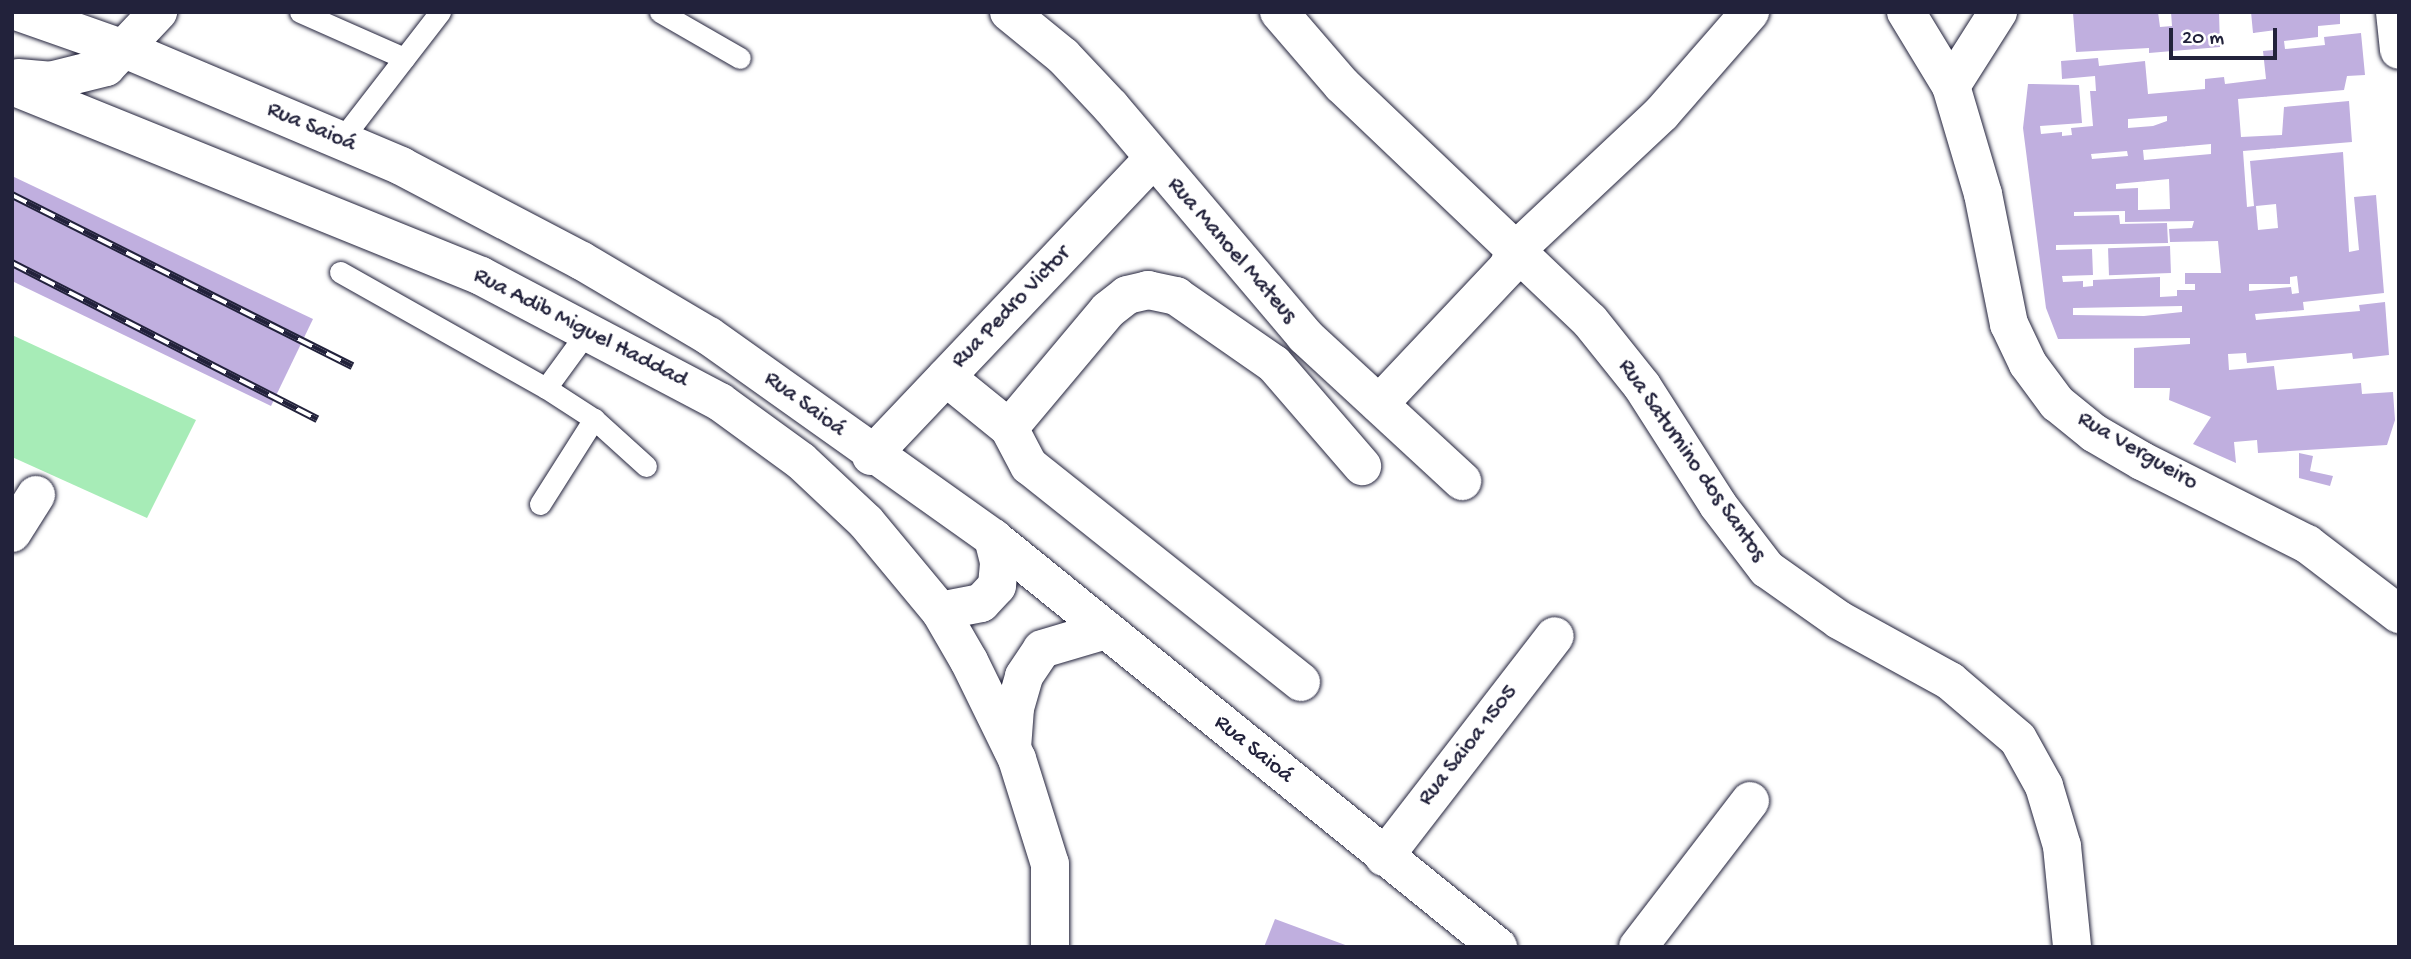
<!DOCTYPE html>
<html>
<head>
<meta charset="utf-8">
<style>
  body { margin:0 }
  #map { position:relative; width:2411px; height:959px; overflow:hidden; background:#fff; font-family:"Gochi Hand",sans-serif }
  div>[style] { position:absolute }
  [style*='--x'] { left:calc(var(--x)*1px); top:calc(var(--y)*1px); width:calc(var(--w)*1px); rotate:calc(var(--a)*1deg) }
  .green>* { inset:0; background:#a7ecb7 }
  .building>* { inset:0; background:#c0afdf; transform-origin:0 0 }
  .roads { filter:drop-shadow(0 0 2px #22223b) drop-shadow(0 0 2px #22223b) }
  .lane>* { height:21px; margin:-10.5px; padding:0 10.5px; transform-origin:10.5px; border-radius:10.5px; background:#fff }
  .street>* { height:38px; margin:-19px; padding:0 19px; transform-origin:19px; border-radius:19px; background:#fff }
  .secondary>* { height:38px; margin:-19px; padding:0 19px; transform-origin:19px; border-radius:19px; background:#fff }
  .rail>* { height:8px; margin-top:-4px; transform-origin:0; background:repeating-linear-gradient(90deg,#fff 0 16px,#22223b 0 32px); box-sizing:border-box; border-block:2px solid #22223b }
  span { translate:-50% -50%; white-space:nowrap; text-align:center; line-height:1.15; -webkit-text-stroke:6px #fff; paint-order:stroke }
  .street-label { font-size:23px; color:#22223b }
  .frame { position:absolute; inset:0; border:14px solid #22223b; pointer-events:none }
  .scale { position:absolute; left:2169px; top:28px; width:108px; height:32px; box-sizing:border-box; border:4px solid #22223b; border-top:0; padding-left:9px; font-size:21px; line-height:24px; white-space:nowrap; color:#22223b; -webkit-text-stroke:5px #fff; paint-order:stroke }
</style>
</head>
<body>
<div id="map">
  <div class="green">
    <div style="clip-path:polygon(12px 335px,196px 420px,147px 518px,12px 457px)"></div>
  </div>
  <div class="building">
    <div style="clip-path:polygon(2126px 12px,2158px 12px,2160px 27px,2172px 26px,2171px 12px,2219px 12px,2220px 47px,2149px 53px,2149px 48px,2076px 52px,2073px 13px)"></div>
    <div style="clip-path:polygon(evenodd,2251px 12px,2340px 12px,2340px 24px,2318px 26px,2318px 37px,2284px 41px,2285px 49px,2325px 45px,2324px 37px,2361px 33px,2365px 75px,2347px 76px,2344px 90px,2238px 99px,2241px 137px,2282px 135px,2284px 107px,2349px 101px,2352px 142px,2243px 151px,2247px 207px,2254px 206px,2250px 161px,2343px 152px,2349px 252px,2359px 250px,2354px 197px,2376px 195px,2384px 293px,2303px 302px,2304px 310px,2255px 314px,2256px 320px,2360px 311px,2359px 305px,2385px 302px,2389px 355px,2353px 359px,2352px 353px,2247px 363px,2246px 353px,2228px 354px,2229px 370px,2274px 366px,2277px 390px,2361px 383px,2362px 394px,2393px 392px,2395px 420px,2387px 445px,2258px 453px,2257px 440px,2234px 442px,2236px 463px,2193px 444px,2211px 417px,2169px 400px,2170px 388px,2134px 388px,2134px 348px,2190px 344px,2190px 338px,2058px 339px,2046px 308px,2023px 128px,2028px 84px,2079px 85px,2082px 123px,2040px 126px,2041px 134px,2062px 132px,2062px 136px,2072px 135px,2071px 128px,2093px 126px,2090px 91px,2096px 91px,2095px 76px,2062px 79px,2061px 61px,2098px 58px,2099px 66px,2145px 61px,2148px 94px,2205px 89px,2205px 79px,2224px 77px,2225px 84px,2266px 79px,2263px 51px,2273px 50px,2276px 30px,2253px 33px,2251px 12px,2167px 116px,2167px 121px,2153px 126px,2128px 128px,2128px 119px,2167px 116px,2251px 12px,2211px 144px,2211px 154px,2144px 160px,2143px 150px,2211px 144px,2251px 12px,2127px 151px,2128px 156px,2092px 159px,2091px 154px,2127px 151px,2251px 12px,2169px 179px,2170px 209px,2138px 210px,2138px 188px,2116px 189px,2116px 184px,2169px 179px,2251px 12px,2276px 204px,2278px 228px,2258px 230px,2256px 206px,2276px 204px,2251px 12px,2125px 211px,2125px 222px,2194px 221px,2192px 228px,2169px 229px,2170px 242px,2218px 241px,2221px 273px,2185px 273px,2185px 284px,2195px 284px,2195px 290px,2177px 290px,2177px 296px,2160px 297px,2160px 277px,2093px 280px,2093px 286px,2083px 287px,2083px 281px,2063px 282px,2062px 276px,2093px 275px,2092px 249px,2056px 250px,2056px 245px,2168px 243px,2167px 223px,2120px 224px,2119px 215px,2074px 216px,2074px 212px,2125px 211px,2251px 12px,2297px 276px,2299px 293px,2292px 294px,2291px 287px,2249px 291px,2249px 284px,2290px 284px,2290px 277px,2297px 276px,2251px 12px,2182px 306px,2182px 312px,2144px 316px,2073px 315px,2073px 308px,2182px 306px)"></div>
    <div style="clip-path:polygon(12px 176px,313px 319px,271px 406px,12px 281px)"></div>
    <div style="left:2170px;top:246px;width:27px;height:62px;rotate:88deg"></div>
    <div style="clip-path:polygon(2299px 453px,2313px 456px,2310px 471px,2333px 476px,2330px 486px,2299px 478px)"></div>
    <div style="clip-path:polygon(1275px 919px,1348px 946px,1348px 947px,1264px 947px)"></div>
  </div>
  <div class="roads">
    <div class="lane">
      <div style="--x:300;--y:12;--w:114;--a:23.9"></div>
      <div style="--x:660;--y:12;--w:92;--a:29.9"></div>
      <div style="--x:341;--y:140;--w:162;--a:-52.3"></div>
      <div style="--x:340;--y:272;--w:236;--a:29.4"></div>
      <div style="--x:546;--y:388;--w:69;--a:-53.8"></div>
      <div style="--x:546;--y:388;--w:57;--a:32.9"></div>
      <div style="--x:594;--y:419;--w:70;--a:42.1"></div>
      <div style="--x:540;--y:504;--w:101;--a:-57.6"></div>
    </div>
    <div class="street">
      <div style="--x:1009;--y:12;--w:70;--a:39.2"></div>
      <div style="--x:1063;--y:56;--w:70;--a:46.7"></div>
      <div style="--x:1111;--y:107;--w:300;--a:49.7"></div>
      <div style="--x:1305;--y:336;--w:214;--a:42.7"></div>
      <div style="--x:1279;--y:12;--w:96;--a:49.2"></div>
      <div style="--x:1342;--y:85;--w:342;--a:43.6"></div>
      <div style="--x:1590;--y:321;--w:83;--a:51.3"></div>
      <div style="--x:1642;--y:386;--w:141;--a:57.4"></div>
      <div style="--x:1718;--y:505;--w:81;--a:52.6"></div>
      <div style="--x:1767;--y:569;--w:88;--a:35.3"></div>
      <div style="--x:1839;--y:620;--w:127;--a:28.8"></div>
      <div style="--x:1950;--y:681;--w:89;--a:40.5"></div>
      <div style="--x:2018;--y:739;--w:54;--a:61"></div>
      <div style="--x:2044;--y:786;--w:63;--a:73.3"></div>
      <div style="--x:2062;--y:846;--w:101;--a:84.3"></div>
      <div style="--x:2395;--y:12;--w:38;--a:84"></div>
      <div style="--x:1951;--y:86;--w:88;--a:-57.6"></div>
      <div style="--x:946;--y:377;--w:81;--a:39"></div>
      <div style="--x:1379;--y:404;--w:188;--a:-46.7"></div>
      <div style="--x:1508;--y:267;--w:16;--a:-68"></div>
      <div style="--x:1514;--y:252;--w:203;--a:-43.2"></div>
      <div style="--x:1662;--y:113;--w:134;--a:-48.9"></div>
      <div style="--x:871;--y:456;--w:408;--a:-46.5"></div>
      <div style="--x:12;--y:533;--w:45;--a:-57.7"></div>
      <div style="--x:1301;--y:682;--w:347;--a:-141.5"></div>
      <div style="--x:1029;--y:466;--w:43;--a:-117.8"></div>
      <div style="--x:1009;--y:428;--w:154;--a:-50"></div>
      <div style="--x:1108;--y:310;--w:24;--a:-38"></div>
      <div style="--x:1127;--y:295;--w:22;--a:-13"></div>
      <div style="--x:1148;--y:290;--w:29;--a:12"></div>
      <div style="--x:1176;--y:296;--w:119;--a:34.8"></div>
      <div style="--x:1274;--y:364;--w:135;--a:49.2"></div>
      <div style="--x:1384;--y:857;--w:279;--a:-52.3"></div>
      <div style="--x:1638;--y:947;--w:184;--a:-52.5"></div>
    </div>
    <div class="secondary">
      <div style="--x:19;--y:12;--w:114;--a:19.4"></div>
      <div style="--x:127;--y:50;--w:298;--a:22.9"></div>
      <div style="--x:401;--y:166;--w:204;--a:27.7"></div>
      <div style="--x:582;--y:261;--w:147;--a:30.6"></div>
      <div style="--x:709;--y:336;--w:349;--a:35.4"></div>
      <div style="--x:993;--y:538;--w:650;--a:39"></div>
      <div style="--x:1906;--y:12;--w:87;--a:58.7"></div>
      <div style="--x:1951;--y:86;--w:113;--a:73.5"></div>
      <div style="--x:1983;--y:194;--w:133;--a:78.7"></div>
      <div style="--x:2009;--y:324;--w:44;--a:64.6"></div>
      <div style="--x:2028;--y:364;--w:49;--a:53.4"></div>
      <div style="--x:2057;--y:403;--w:48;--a:39"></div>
      <div style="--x:2094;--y:433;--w:56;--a:30.3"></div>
      <div style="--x:2142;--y:461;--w:185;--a:26.7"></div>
      <div style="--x:2307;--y:544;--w:116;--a:37.3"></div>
      <div style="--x:18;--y:78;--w:32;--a:5"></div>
      <div style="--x:50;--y:81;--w:58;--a:-14"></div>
      <div style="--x:106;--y:67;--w:76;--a:-46.6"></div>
      <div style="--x:12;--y:86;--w:506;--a:22.05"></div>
      <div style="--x:481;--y:276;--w:270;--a:27.8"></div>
      <div style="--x:720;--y:402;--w:100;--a:36.1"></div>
      <div style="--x:801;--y:461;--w:89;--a:43.2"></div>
      <div style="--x:866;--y:522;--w:116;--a:50.3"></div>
      <div style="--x:940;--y:611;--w:58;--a:59.9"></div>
      <div style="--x:969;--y:661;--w:109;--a:63.9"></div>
      <div style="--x:1017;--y:759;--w:110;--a:72.6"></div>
      <div style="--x:1050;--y:864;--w:83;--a:90"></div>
      <div style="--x:940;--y:611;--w:42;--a:-11"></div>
      <div style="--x:981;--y:603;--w:23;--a:-47"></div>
      <div style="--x:997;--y:586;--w:24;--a:-85"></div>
      <div style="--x:999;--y:562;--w:25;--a:-104"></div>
      <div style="--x:1012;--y:748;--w:40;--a:-85.7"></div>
      <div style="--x:1015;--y:708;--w:33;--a:-74"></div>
      <div style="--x:1024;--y:676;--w:32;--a:-56"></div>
      <div style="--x:1042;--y:649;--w:67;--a:-16.5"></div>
    </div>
  </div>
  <div class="rail">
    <div style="--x:12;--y:195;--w:381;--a:26.7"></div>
    <div style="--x:12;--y:263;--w:343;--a:27.1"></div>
  </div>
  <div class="street-label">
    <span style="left:311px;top:128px;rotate:23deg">Rua Saioá</span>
    <span style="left:1231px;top:251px;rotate:49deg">Rua Manoel Mateus</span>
    <span style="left:1012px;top:308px;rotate:-46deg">Rua Pedro Victor</span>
    <span style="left:580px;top:329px;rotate:27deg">Rua Adib Miguel Haddad</span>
    <span style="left:804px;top:405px;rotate:36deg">Rua Saioá</span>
    <span style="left:2137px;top:452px;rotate:30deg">Rua Vergueiro</span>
    <span style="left:1691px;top:461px;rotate:55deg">Rua Saturnino dos Santos</span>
    <span style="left:1469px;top:746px;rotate:-52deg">Rua Saioa 1505</span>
    <span style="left:1253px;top:750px;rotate:39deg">Rua Saioá</span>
  </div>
  <div class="frame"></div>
  <div class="scale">20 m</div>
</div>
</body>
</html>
